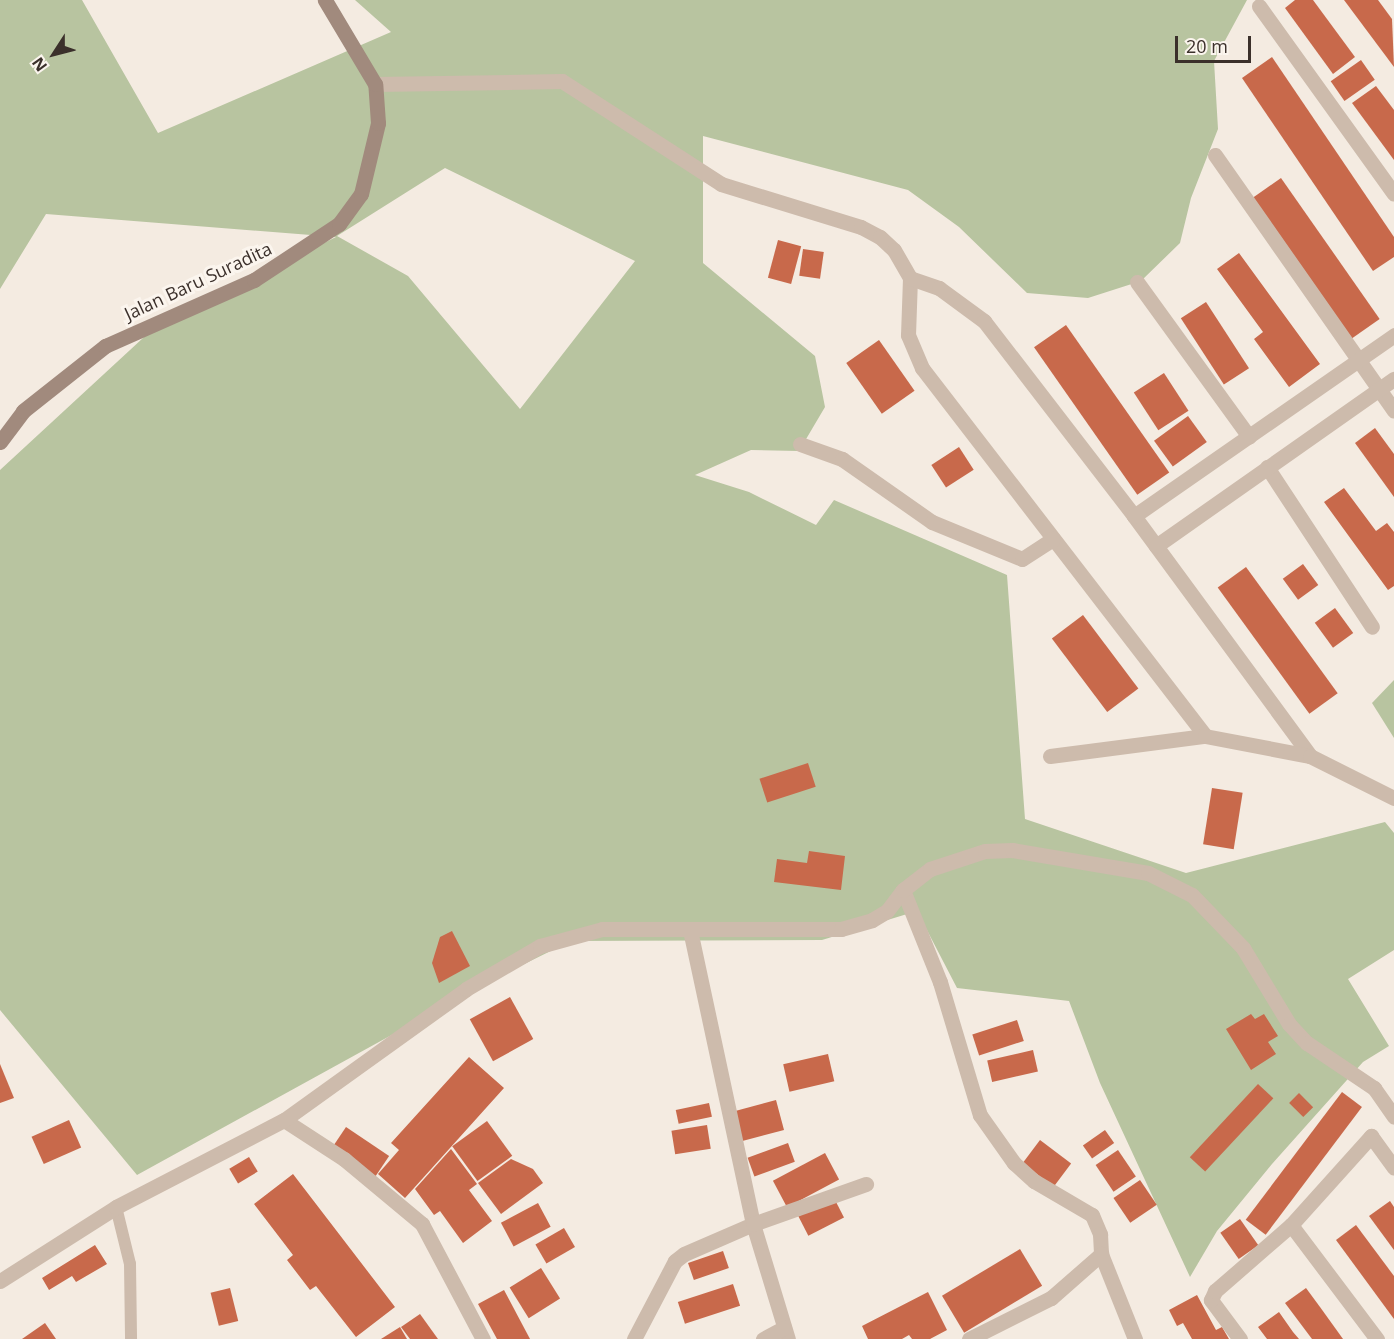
<!DOCTYPE html>
<html>
<head>
<meta charset="utf-8">
<style>
  body { margin:0 }
  #map { position:relative; width:1394px; height:1339px; overflow:hidden; background:#f4ebe1; font-family:"Open Sans",sans-serif }
  div>[style] { position:absolute }
  [style*='--x'] { left:calc(var(--x)*1px); top:calc(var(--y)*1px); width:calc(var(--w)*1px); rotate:calc(var(--a)*1deg) }
  .green>* { inset:0; background:#b8c4a0 }
  .building>* { inset:0; background:#c8694b; transform-origin:0 0 }
  .service>* { height:12px; margin:-6px; padding:0 6px; transform-origin:6px; border-radius:6px; background:#cdbbac }
  .minor>* { height:15px; margin:-7.5px; padding:0 7.5px; transform-origin:7.5px; border-radius:7.5px; background:#cdbbac }
  .secondary>* { height:15px; margin:-7.5px; padding:0 7.5px; transform-origin:7.5px; border-radius:7.5px; background:#a18a7d }
  span { translate:-50% -50%; white-space:nowrap; text-align:center; line-height:1.15; -webkit-text-stroke:6px #fbf5ee; paint-order:stroke }
  .street-label { font-size:18px; color:#3b302b }
  .north { position:absolute; left:24px; top:24px; width:60px; height:60px; -webkit-text-stroke:4px #fbf5ee; paint-order:stroke; rotate:234deg; font-size:16px; font-weight:700; line-height:24px; text-align:center; color:#3b302b }
  .north::after { content:''; display:block; margin:auto; width:21px; height:27px; background:#3b302b; clip-path:polygon(50% 0,100% 100%,50% 72%,0 100%) }
  .scale { position:absolute; left:1175px; top:36px; width:76px; height:27px; box-sizing:border-box; border:3px solid #3b302b; border-top:0; padding-left:8px; font-size:18px; line-height:21px; white-space:nowrap; color:#3b302b; -webkit-text-stroke:4px #fbf5ee; paint-order:stroke }
</style>
</head>
<body>
<div id="map">
  <div class="green">
    <div style="clip-path:polygon(evenodd,0 0,82px 0,158px 133px,391px 32px,355px 0,1247px 0,1214px 61px,1218px 129px,1191px 198px,1180px 243px,1141px 281px,1088px 298px,1027px 293px,959px 227px,908px 190px,703px 136px,703px 263px,815px 356px,825px 407px,799px 451px,751px 450px,695px 475px,749px 492px,816px 525px,834px 500px,1007px 575px,1025px 819px,1186px 873px,1385px 822px,1394px 833px,1394px 950px,1348px 979px,1389px 1046px,1363px 1062px,1272px 1164px,1217px 1231px,1190px 1277px,1100px 1083px,1069px 1001px,957px 988px,917px 911px,822px 940px,571px 941px,488px 982px,137px 1175px,0 1010px,0 470px,156px 326px,336px 237px,46px 214px,0 289px,0 0,445px 168px,635px 261px,520px 409px,408px 276px,337px 236px,445px 168px)"></div>
    <div style="clip-path:polygon(1394px 680px,1394px 738px,1372px 703px)"></div>
  </div>
  <div class="building">
    <div style="clip-path:polygon(1295px 0,1313px 0,1355px 57px,1333px 74px,1285px 8px)"></div>
    <div style="clip-path:polygon(1344px 0,1378px 0,1392px 19px,1394px 67px)"></div>
    <div style="clip-path:polygon(1272px 57px,1394px 237px,1394px 257px,1373px 271px,1242px 78px)"></div>
    <div style="left:1361px;top:60px;width:24px;height:37px;rotate:55deg"></div>
    <div style="clip-path:polygon(1376px 86px,1394px 110px,1394px 160px,1352px 103px)"></div>
    <div style="left:1281px;top:178px;width:172px;height:34px;rotate:55deg"></div>
    <div style="left:778px;top:240px;width:24px;height:39px;rotate:15deg"></div>
    <div style="left:803px;top:249px;width:21px;height:27px;rotate:8deg"></div>
    <div style="clip-path:polygon(1239px 253px,1320px 364px,1289px 387px,1254px 339px,1263px 332px,1217px 269px)"></div>
    <div style="left:1206px;top:302px;width:79px;height:30px;rotate:57deg"></div>
    <div style="left:1066px;top:325px;width:180px;height:39px;rotate:55deg"></div>
    <div style="left:879px;top:340px;width:62px;height:40px;rotate:55deg"></div>
    <div style="left:1164px;top:373px;width:45px;height:36px;rotate:57deg"></div>
    <div style="left:1188px;top:416px;width:32px;height:42px;rotate:54deg"></div>
    <div style="clip-path:polygon(1375px 428px,1394px 454px,1394px 497px,1355px 443px)"></div>
    <div style="left:959px;top:447px;width:27px;height:33px;rotate:57deg"></div>
    <div style="clip-path:polygon(1344px 488px,1376px 531px,1387px 523px,1394px 532px,1394px 586px,1388px 590px,1324px 502px)"></div>
    <div style="left:1303px;top:564px;width:26px;height:25px;rotate:54deg"></div>
    <div style="left:1246px;top:567px;width:156px;height:35px;rotate:54deg"></div>
    <div style="left:1335px;top:608px;width:31px;height:25px;rotate:54deg"></div>
    <div style="left:1083px;top:615px;width:92px;height:39px;rotate:53deg"></div>
    <div style="left:808px;top:763px;width:25px;height:51px;rotate:72deg"></div>
    <div style="left:1212px;top:788px;width:31px;height:57px;rotate:9deg"></div>
    <div style="clip-path:polygon(809px 851px,845px 856px,841px 890px,774px 882px,777px 859px,807px 863px)"></div>
    <div style="clip-path:polygon(452px 931px,470px 966px,439px 983px,432px 963px,440px 937px)"></div>
    <div style="left:510px;top:997px;width:48px;height:46px;rotate:61deg"></div>
    <div style="clip-path:polygon(1251px 1014px,1255px 1019px,1264px 1014px,1278px 1036px,1268px 1042px,1276px 1054px,1251px 1070px,1226px 1029px)"></div>
    <div style="left:1017px;top:1020px;width:22px;height:47px;rotate:72deg"></div>
    <div style="left:1033px;top:1050px;width:22px;height:47px;rotate:77deg"></div>
    <div style="left:828px;top:1054px;width:28px;height:46px;rotate:77deg"></div>
    <div style="clip-path:polygon(469px 1057px,504px 1088px,405px 1198px,378px 1174px,399px 1150px,391px 1143px)"></div>
    <div style="clip-path:polygon(0 1064px,14px 1098px,0 1103px)"></div>
    <div style="left:1258px;top:1084px;width:21px;height:100px;rotate:43deg"></div>
    <div style="left:1342px;top:1092px;width:25px;height:160px;rotate:37deg"></div>
    <div style="left:1299px;top:1093px;width:20px;height:14px;rotate:45deg"></div>
    <div style="left:776px;top:1100px;width:31px;height:46px;rotate:75deg"></div>
    <div style="left:709px;top:1103px;width:14px;height:34px;rotate:78deg"></div>
    <div style="left:69px;top:1120px;width:30px;height:41px;rotate:66deg"></div>
    <div style="left:487px;top:1121px;width:43px;height:43px;rotate:54deg"></div>
    <div style="left:707px;top:1125px;width:24px;height:36px;rotate:81deg"></div>
    <div style="left:346px;top:1127px;width:52px;height:24px;rotate:34deg"></div>
    <div style="left:1105px;top:1130px;width:16px;height:27px;rotate:55deg"></div>
    <div style="left:1040px;top:1140px;width:39px;height:29px;rotate:37deg"></div>
    <div style="left:788px;top:1143px;width:20px;height:43px;rotate:70deg"></div>
    <div style="clip-path:polygon(451px 1149px,477px 1184px,469px 1190px,492px 1221px,463px 1243px,440px 1211px,434px 1215px,415px 1189px)"></div>
    <div style="left:1118px;top:1150px;width:32px;height:27px;rotate:56deg"></div>
    <div style="left:825px;top:1153px;width:30px;height:59px;rotate:62deg"></div>
    <div style="left:249px;top:1157px;width:17px;height:23px;rotate:59deg"></div>
    <div style="clip-path:polygon(511px 1159px,533px 1169px,543px 1183px,501px 1214px,478px 1183px)"></div>
    <div style="clip-path:polygon(293px 1174px,395px 1307px,356px 1337px,316px 1286px,310px 1290px,287px 1260px,293px 1255px,254px 1204px)"></div>
    <div style="left:1140px;top:1180px;width:30px;height:32px;rotate:56deg"></div>
    <div style="left:834px;top:1198px;width:22px;height:40px;rotate:63deg"></div>
    <div style="clip-path:polygon(1390px 1201px,1394px 1207px,1394px 1250px,1369px 1216px)"></div>
    <div style="left:538px;top:1203px;width:27px;height:42px;rotate:62deg"></div>
    <div style="left:1240px;top:1219px;width:32px;height:24px;rotate:55deg"></div>
    <div style="clip-path:polygon(1356px 1225px,1394px 1276px,1394px 1319px,1336px 1240px)"></div>
    <div style="left:564px;top:1228px;width:22px;height:33px;rotate:60deg"></div>
    <div style="clip-path:polygon(95px 1245px,107px 1264px,76px 1282px,72px 1276px,49px 1290px,42px 1278px)"></div>
    <div style="left:1020px;top:1249px;width:43px;height:91px;rotate:59deg"></div>
    <div style="left:723px;top:1251px;width:18px;height:37px;rotate:71deg"></div>
    <div style="left:541px;top:1268px;width:36px;height:37px;rotate:58deg"></div>
    <div style="left:733px;top:1284px;width:23px;height:58px;rotate:72deg"></div>
    <div style="left:230px;top:1288px;width:34px;height:20px;rotate:76deg"></div>
    <div style="clip-path:polygon(1306px 1288px,1320px 1307px,1343px 1339px,1312px 1339px,1285px 1303px)"></div>
    <div style="clip-path:polygon(504px 1290px,530px 1339px,497px 1339px,478px 1304px)"></div>
    <div style="clip-path:polygon(928px 1292px,947px 1330px,930px 1339px,912px 1339px,909px 1335px,902px 1339px,868px 1339px,862px 1326px)"></div>
    <div style="clip-path:polygon(1197px 1295px,1216px 1330px,1222px 1327px,1229px 1339px,1192px 1339px,1183px 1323px,1177px 1326px,1169px 1310px)"></div>
    <div style="clip-path:polygon(1279px 1312px,1293px 1332px,1299px 1339px,1267px 1339px,1258px 1327px)"></div>
    <div style="clip-path:polygon(420px 1314px,438px 1339px,410px 1339px,401px 1327px)"></div>
    <div style="clip-path:polygon(45px 1323px,56px 1339px,22px 1339px)"></div>
    <div style="clip-path:polygon(400px 1327px,407px 1339px,381px 1339px)"></div>
  </div>
  <div class="service">
    <div style="--x:116;--y:1207;--w:59;--a:76.2"></div>
    <div style="--x:130;--y:1264;--w:75;--a:89.2"></div>
  </div>
  <div class="minor">
    <div style="--x:1259;--y:6;--w:231;--a:54.3"></div>
    <div style="--x:375;--y:84;--w:187;--a:-0.9"></div>
    <div style="--x:562;--y:81;--w:189;--a:32.9"></div>
    <div style="--x:721;--y:184;--w:146;--a:17.1"></div>
    <div style="--x:861;--y:227;--w:21;--a:28"></div>
    <div style="--x:880;--y:237;--w:19;--a:43"></div>
    <div style="--x:894;--y:250;--w:32;--a:60"></div>
    <div style="--x:910;--y:278;--w:57;--a:92"></div>
    <div style="--x:908;--y:335;--w:36;--a:67"></div>
    <div style="--x:922;--y:368;--w:464;--a:52.4"></div>
    <div style="--x:1215;--y:155;--w:312;--a:55"></div>
    <div style="--x:910;--y:278;--w:31;--a:19"></div>
    <div style="--x:939;--y:288;--w:56;--a:36.3"></div>
    <div style="--x:984;--y:321;--w:246;--a:52.4"></div>
    <div style="--x:1134;--y:516;--w:298;--a:53.7"></div>
    <div style="--x:1137;--y:282;--w:191;--a:54.1"></div>
    <div style="--x:800;--y:444;--w:45;--a:19.7"></div>
    <div style="--x:842;--y:459;--w:110;--a:35"></div>
    <div style="--x:932;--y:522;--w:97;--a:22.3"></div>
    <div style="--x:1022;--y:559;--w:37;--a:-33"></div>
    <div style="--x:1267;--y:467;--w:191;--a:56.7"></div>
    <div style="--x:1134;--y:516;--w:317;--a:-34.8"></div>
    <div style="--x:1156;--y:546;--w:291;--a:-35.1"></div>
    <div style="--x:1050;--y:756;--w:156;--a:-7.4"></div>
    <div style="--x:1205;--y:736;--w:107;--a:10.8"></div>
    <div style="--x:1310;--y:756;--w:94;--a:26.6"></div>
    <div style="--x:903;--y:890;--w:99;--a:68.1"></div>
    <div style="--x:940;--y:982;--w:139;--a:73.3"></div>
    <div style="--x:980;--y:1115;--w:59;--a:54.7"></div>
    <div style="--x:1014;--y:1163;--w:27;--a:42"></div>
    <div style="--x:1034;--y:1181;--w:67;--a:30.4"></div>
    <div style="--x:1092;--y:1215;--w:21;--a:67"></div>
    <div style="--x:1100;--y:1234;--w:20;--a:87"></div>
    <div style="--x:1101;--y:1254;--w:92;--a:68.2"></div>
    <div style="--x:690;--y:930;--w:301;--a:77.9"></div>
    <div style="--x:753;--y:1224;--w:120;--a:73.1"></div>
    <div style="--x:284;--y:1120;--w:72;--a:33"></div>
    <div style="--x:344;--y:1159;--w:102;--a:39.8"></div>
    <div style="--x:422;--y:1224;--w:130;--a:62.1"></div>
    <div style="--x:1291;--y:1225;--w:143;--a:53"></div>
    <div style="--x:0;--y:1281;--w:138;--a:-32.5"></div>
    <div style="--x:116;--y:1207;--w:189;--a:-27.4"></div>
    <div style="--x:284;--y:1120;--w:224;--a:-35.7"></div>
    <div style="--x:466;--y:989;--w:86;--a:-30.2"></div>
    <div style="--x:540;--y:946;--w:64;--a:-15.3"></div>
    <div style="--x:602;--y:929;--w:239;--a:0"></div>
    <div style="--x:841;--y:929;--w:32;--a:-16"></div>
    <div style="--x:872;--y:920;--w:17;--a:-31"></div>
    <div style="--x:887;--y:911;--w:26;--a:-53"></div>
    <div style="--x:903;--y:890;--w:34;--a:-38"></div>
    <div style="--x:930;--y:869;--w:58;--a:-18.1"></div>
    <div style="--x:985;--y:851;--w:27;--a:-2"></div>
    <div style="--x:1012;--y:850;--w:138;--a:9.6"></div>
    <div style="--x:1148;--y:873;--w:49;--a:26.6"></div>
    <div style="--x:1192;--y:895;--w:74;--a:46.1"></div>
    <div style="--x:1243;--y:948;--w:89;--a:58.8"></div>
    <div style="--x:1289;--y:1024;--w:26;--a:47"></div>
    <div style="--x:1307;--y:1043;--w:81;--a:33.9"></div>
    <div style="--x:1374;--y:1088;--w:35;--a:55"></div>
    <div style="--x:634;--y:1339;--w:88;--a:-62.3"></div>
    <div style="--x:675;--y:1261;--w:11;--a:-38"></div>
    <div style="--x:684;--y:1254;--w:75;--a:-23.5"></div>
    <div style="--x:753;--y:1224;--w:120;--a:-19.5"></div>
    <div style="--x:763;--y:1339;--w:24;--a:-28"></div>
    <div style="--x:969;--y:1339;--w:92;--a:-26.6"></div>
    <div style="--x:1051;--y:1298;--w:67;--a:-41.3"></div>
    <div style="--x:1240;--y:1339;--w:49;--a:-126.6"></div>
    <div style="--x:1211;--y:1300;--w:10;--a:-66"></div>
    <div style="--x:1215;--y:1291;--w:101;--a:-41"></div>
    <div style="--x:1291;--y:1225;--w:120;--a:-48"></div>
    <div style="--x:1371;--y:1136;--w:39;--a:54"></div>
  </div>
  <div class="secondary">
    <div style="--x:0;--y:442;--w:39;--a:-53"></div>
    <div style="--x:23;--y:411;--w:105;--a:-38.4"></div>
    <div style="--x:105;--y:346;--w:163;--a:-23.9"></div>
    <div style="--x:254;--y:280;--w:102;--a:-33.4"></div>
    <div style="--x:339;--y:224;--w:37;--a:-54"></div>
    <div style="--x:361;--y:194;--w:73;--a:-76.5"></div>
    <div style="--x:378;--y:123;--w:39;--a:-94"></div>
    <div style="--x:375;--y:84;--w:98;--a:-120.8"></div>
  </div>
  <div class="street-label">
    <span style="left:198px;top:281px;rotate:-25deg">Jalan Baru Suradita</span>
  </div>
  <div class="north">N</div>
  <div class="scale">20 m</div>
</div>
</body>
</html>
